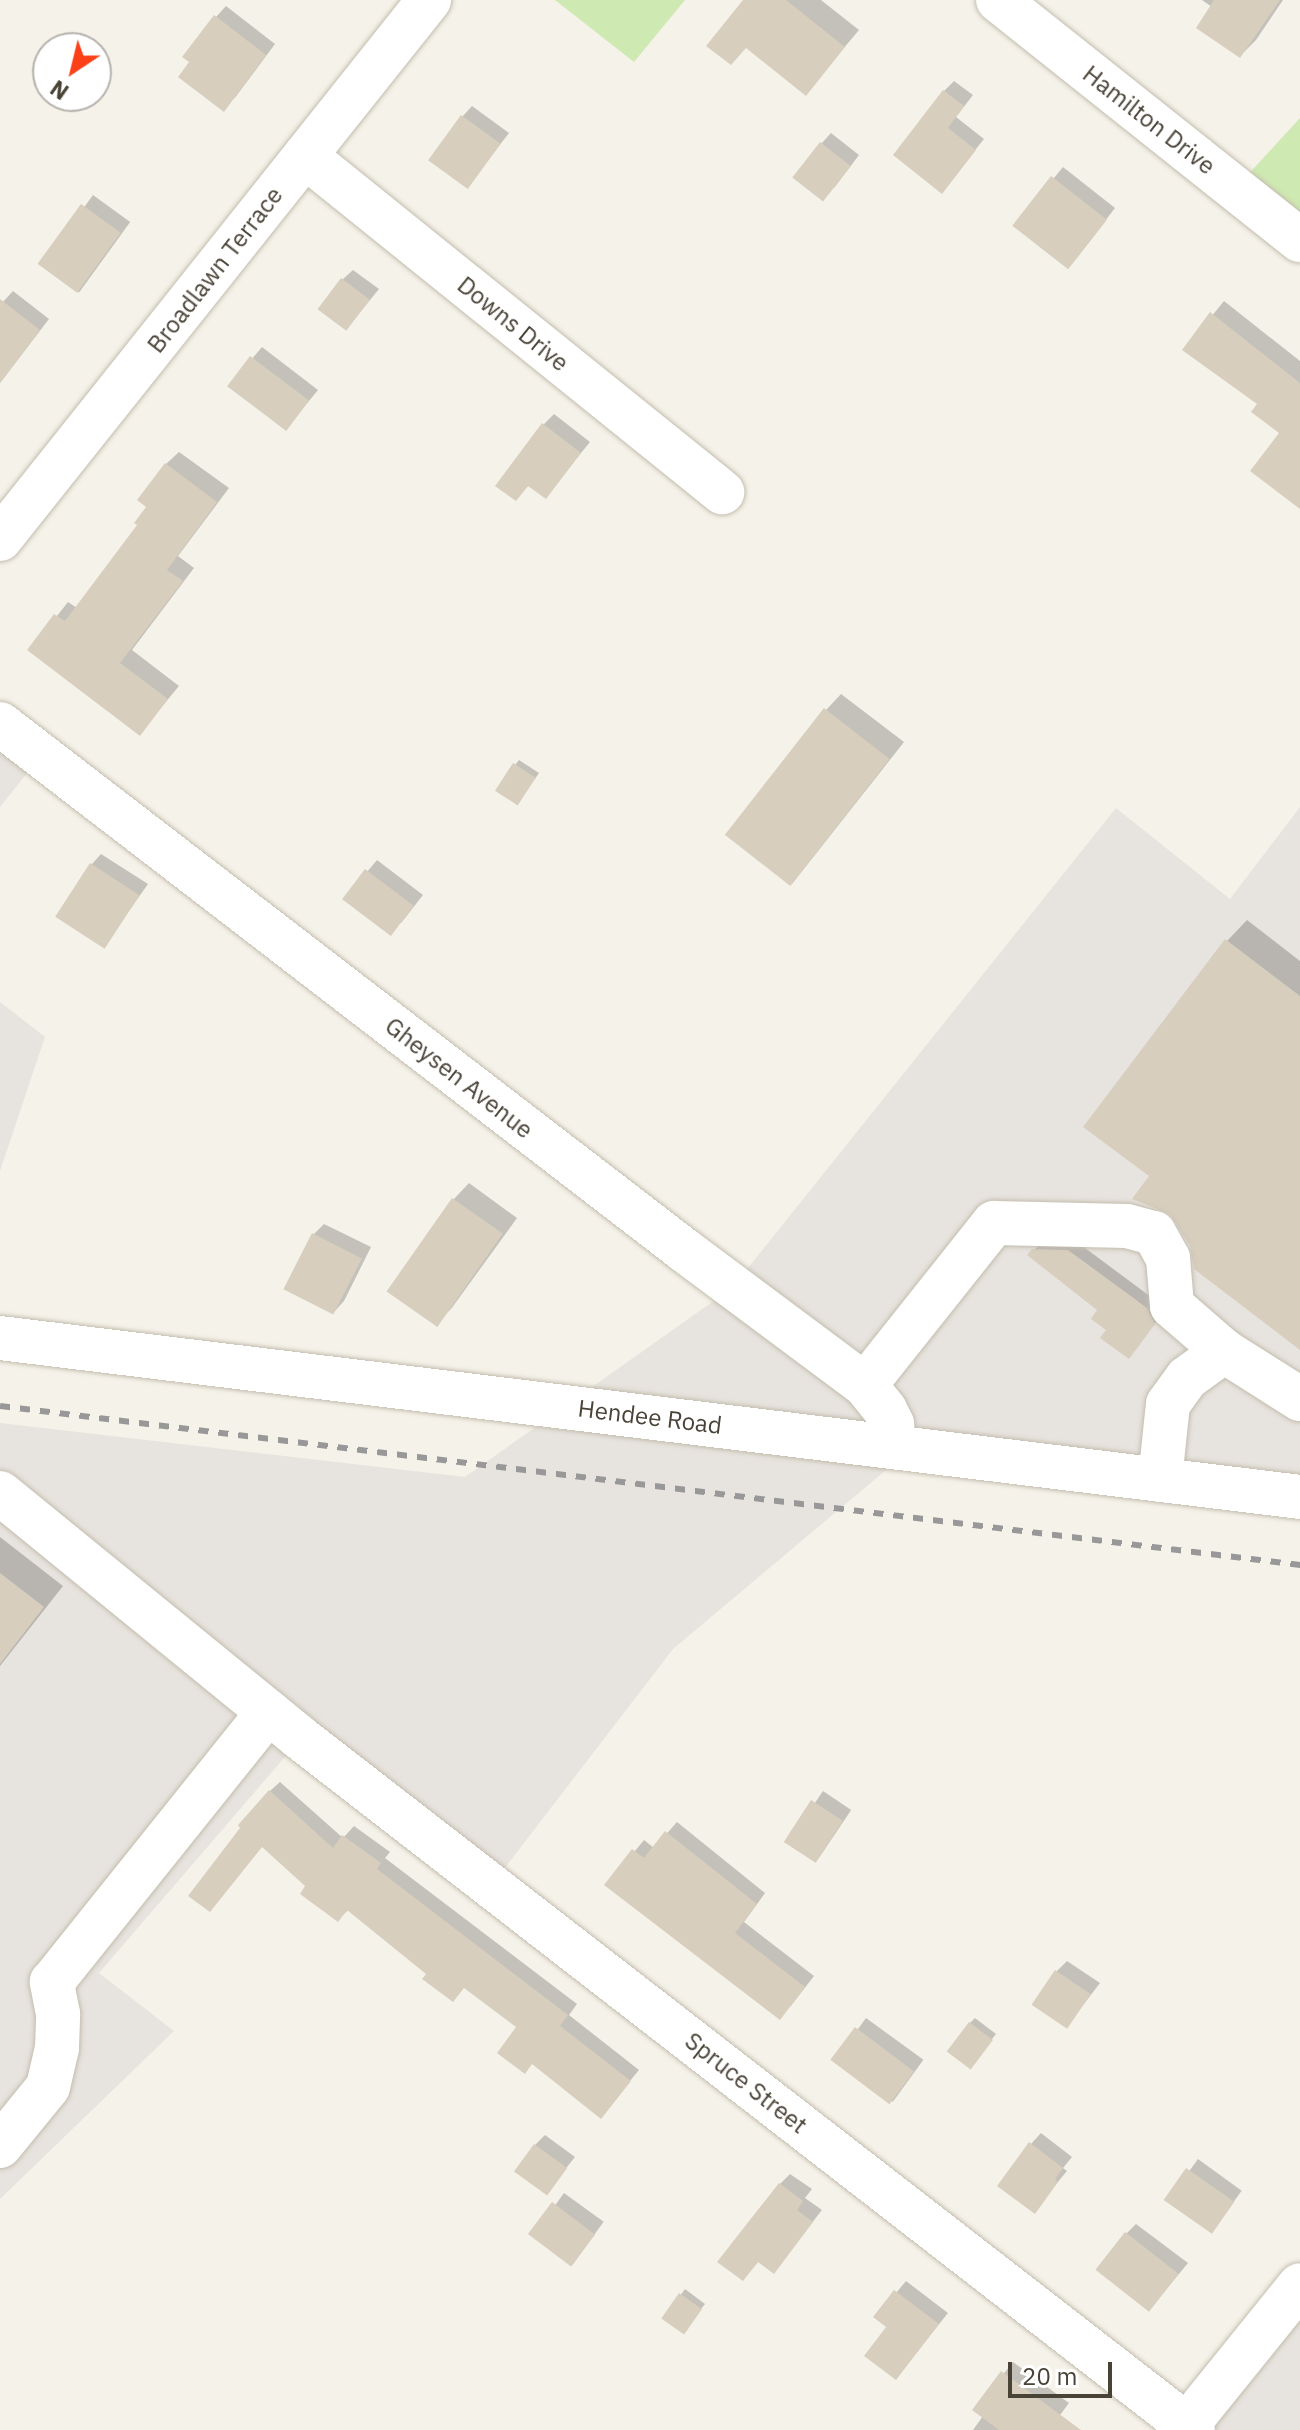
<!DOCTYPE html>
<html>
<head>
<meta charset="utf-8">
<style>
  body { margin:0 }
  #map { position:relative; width:1300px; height:2430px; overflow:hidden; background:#f5f2e9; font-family:"IBM Plex Sans",sans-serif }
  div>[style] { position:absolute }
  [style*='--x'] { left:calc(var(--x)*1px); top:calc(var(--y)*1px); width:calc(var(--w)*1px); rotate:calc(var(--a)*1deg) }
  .industrial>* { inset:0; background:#e7e3de }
  .green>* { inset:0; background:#cfe9b2 }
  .shadow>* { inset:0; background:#0003; transform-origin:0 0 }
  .building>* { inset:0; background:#d7cebe; transform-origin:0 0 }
  .roads { filter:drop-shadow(0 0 2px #c3bdae) drop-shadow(0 0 2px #c3bdae) }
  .minor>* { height:44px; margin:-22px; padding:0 22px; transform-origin:22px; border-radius:22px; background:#fff }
  .rail>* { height:6px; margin-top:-3px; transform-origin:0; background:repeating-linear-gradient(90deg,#989898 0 10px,transparent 0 20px) }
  span { translate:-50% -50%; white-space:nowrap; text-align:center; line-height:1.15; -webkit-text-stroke:8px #fff; paint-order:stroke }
  .street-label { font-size:24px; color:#494237 }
  .north { position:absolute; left:32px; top:32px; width:80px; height:80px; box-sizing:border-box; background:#fff; border:2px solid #b6b3af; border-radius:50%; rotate:215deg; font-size:22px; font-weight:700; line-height:32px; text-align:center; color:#494237 }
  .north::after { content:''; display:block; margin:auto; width:28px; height:36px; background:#fc4119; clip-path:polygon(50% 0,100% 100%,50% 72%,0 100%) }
  .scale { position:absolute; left:1008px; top:2362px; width:104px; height:36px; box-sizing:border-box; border:4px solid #494237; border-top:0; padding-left:10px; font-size:24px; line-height:28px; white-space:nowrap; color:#494237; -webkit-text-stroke:6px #fff; paint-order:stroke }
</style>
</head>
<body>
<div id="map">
  <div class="industrial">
    <div style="clip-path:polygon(0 744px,32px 767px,0 807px)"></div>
    <div style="clip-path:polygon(1300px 807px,1300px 1502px,905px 1454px,673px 1649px,494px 1882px,302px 1737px,99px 1973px,174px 2031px,0 2199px,0 1423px,465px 1477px,732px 1288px,1116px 808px,1230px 899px)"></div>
    <div style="clip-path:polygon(0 1002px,45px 1037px,0 1171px)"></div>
    <div style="clip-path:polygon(1300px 2278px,1300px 2430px,1203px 2430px)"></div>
  </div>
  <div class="green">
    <div style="clip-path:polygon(555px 0,685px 0,634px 62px)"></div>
    <div style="clip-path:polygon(1300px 118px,1300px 244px,1233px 191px)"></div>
  </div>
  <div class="shadow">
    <div style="clip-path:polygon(745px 0,821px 0,859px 30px,806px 93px)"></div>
    <div style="clip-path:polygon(1202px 0,1283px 0,1256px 40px,1240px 56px,1212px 7px)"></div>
    <div style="clip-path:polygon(226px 6px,275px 44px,234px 99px,192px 62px,216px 17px)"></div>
    <div style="clip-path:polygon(954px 81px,973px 95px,956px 117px,984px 139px,942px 191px,944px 91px)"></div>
    <div style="clip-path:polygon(472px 106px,509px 133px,467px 187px,462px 117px)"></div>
    <div style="clip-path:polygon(831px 133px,859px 155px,834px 188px,821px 144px)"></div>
    <div style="clip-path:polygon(1063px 167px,1115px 208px,1078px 256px,1015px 225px)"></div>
    <div style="left:93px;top:195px;width:46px;height:87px;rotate:36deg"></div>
    <div style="clip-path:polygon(353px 270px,379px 289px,347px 328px,342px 280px)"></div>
    <div style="clip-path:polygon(13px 291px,49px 319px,0 383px,0 305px)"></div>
    <div style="clip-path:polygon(1224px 301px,1300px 361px,1300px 506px,1282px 433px,1259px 404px,1185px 349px)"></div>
    <div style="clip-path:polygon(262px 347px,318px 390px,295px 418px,229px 386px)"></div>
    <div style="clip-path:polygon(554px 414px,590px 442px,545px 497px,529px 485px,516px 499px,543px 425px)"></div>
    <div style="clip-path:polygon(179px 452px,229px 488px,178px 556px,194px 568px,132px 650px,179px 686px,140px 733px,30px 650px,68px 602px,77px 608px,140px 524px,166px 464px)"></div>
    <div style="clip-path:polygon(841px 694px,904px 742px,792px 884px,826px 710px)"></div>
    <div style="clip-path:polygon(519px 760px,539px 773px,521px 799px,515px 765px)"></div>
    <div style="clip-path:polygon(101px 854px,148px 884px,104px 946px,91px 865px)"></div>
    <div style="clip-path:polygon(377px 860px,423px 895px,401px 923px,345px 898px)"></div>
    <div style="clip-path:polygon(1247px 920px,1300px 961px,1300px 1346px,1192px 1245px,1151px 1176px,1227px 941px)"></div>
    <div style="clip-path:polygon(469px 1183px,517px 1218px,451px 1309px,435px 1324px,388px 1290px,454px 1199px)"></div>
    <div style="clip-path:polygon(324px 1224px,371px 1247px,344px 1301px,334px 1312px,314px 1234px)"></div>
    <div style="clip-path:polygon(1043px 1241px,1077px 1242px,1155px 1300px,1162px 1314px,1129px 1357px,1109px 1330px,1100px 1309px,1034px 1250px)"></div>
    <div style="clip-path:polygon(0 1537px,63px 1586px,0 1666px)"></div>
    <div style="clip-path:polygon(280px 1782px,343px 1838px,354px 1826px,390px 1852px,385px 1858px,577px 2004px,569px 2015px,639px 2070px,601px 2116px,519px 2027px,465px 1986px,429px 1973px,349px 1909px,338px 1920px,308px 1886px,263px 1845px,210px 1910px,270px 1791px)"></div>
    <div style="left:823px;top:1791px;width:34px;height:63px;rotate:34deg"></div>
    <div style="clip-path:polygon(677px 1822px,765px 1893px,744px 1922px,814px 1976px,790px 2007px,607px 1885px,644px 1840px,654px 1848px)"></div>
    <div style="clip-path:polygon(1067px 1961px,1100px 1983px,1067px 2026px,1057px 1971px)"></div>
    <div style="left:866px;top:2018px;width:71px;height:52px;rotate:36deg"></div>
    <div style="clip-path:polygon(975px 2018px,996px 2034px,974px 2062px,970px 2023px)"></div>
    <div style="clip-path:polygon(1041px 2133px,1072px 2157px,1063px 2168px,1067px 2171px,1034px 2211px,1031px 2144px)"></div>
    <div style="clip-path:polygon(545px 2135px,575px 2157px,546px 2193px,535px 2145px)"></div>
    <div style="left:1198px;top:2159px;width:54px;height:50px;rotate:36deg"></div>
    <div style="clip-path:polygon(790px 2174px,812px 2189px,805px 2198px,822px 2210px,774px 2271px,759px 2261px,743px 2279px,780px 2184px)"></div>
    <div style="left:564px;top:2193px;width:49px;height:53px;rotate:36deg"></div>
    <div style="clip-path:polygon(1136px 2224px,1188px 2263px,1150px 2309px,1126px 2234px)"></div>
    <div style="clip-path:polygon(906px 2281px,948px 2313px,896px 2378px,888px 2327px,876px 2317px)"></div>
    <div style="clip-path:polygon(685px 2289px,705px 2304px,687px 2327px,664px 2318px)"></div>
    <div style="clip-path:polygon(1013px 2362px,1069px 2403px,1049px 2430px,973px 2430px,983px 2416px,975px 2410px)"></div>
  </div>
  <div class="building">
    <div style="clip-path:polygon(743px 0,786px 0,845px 47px,806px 96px,746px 48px,731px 65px,706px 46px)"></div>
    <div style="clip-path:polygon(1214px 0,1280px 0,1240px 58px,1196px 28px)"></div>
    <div style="clip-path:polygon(214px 15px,266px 55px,224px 112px,178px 77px,189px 62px,182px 57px)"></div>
    <div style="clip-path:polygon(943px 90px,964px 106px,948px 128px,976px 150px,942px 194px,893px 155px)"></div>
    <div style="left:461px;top:115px;width:49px;height:56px;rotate:36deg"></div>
    <div style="left:820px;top:142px;width:39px;height:45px;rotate:38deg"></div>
    <div style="left:1051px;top:176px;width:71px;height:63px;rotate:38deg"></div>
    <div style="left:81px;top:204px;width:49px;height:74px;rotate:36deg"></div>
    <div style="left:341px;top:278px;width:36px;height:39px;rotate:37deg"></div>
    <div style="clip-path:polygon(0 299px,40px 330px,0 383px)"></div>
    <div style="clip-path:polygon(1210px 312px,1300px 383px,1300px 509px,1250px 471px,1279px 433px,1251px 412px,1257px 404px,1182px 350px)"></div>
    <div style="left:250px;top:356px;width:74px;height:38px;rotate:37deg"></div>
    <div style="clip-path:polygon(542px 423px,581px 453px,546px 499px,528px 486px,516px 501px,495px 486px)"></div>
    <div style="clip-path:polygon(165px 463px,217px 502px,167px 570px,183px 581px,120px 663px,168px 699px,140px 736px,27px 650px,54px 614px,65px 621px,137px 525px,134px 523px,146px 507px,137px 500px)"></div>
    <div style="left:824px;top:708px;width:83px;height:161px;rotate:38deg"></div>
    <div style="left:513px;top:763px;width:27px;height:33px;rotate:33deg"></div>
    <div style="left:90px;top:863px;width:59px;height:64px;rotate:33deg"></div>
    <div style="left:365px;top:869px;width:61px;height:38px;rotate:37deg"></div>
    <div style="clip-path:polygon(1225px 939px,1300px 996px,1300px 1350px,1194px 1269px,1190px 1246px,1170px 1214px,1132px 1199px,1149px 1176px,1083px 1127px)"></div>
    <div style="left:452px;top:1198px;width:62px;height:114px;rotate:35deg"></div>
    <div style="left:312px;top:1233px;width:56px;height:63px;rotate:27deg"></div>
    <div style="clip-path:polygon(1032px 1249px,1068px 1250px,1147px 1308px,1155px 1324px,1129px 1359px,1100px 1338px,1106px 1330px,1091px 1319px,1097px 1310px,1027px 1255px)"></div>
    <div style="clip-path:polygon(0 1573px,44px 1607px,0 1664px)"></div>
    <div style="clip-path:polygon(269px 1790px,333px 1848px,342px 1835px,381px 1863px,377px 1869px,568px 2015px,560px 2026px,631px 2081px,601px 2119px,532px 2064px,525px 2074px,497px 2053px,516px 2027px,464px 1988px,453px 2002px,422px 1979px,426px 1974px,347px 1910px,338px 1922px,300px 1894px,305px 1886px,262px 1847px,210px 1912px,188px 1896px,240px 1828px,238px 1825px)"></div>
    <div style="left:811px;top:1800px;width:38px;height:50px;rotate:33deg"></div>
    <div style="clip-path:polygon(665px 1831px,757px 1904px,735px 1933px,805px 1987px,780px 2020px,604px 1885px,632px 1849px,644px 1858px)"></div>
    <div style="left:1055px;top:1970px;width:43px;height:42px;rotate:34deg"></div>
    <div style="left:969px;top:2022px;width:30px;height:37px;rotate:37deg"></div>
    <div style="left:855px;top:2027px;width:74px;height:41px;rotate:37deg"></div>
    <div style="clip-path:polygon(1029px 2142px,1063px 2168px,1055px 2179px,1058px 2182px,1035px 2214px,997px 2186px)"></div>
    <div style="left:534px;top:2144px;width:41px;height:34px;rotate:36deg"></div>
    <div style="left:1186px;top:2168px;width:59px;height:39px;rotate:35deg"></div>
    <div style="clip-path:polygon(779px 2183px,803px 2201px,797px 2210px,813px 2222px,774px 2274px,758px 2262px,743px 2281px,717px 2262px)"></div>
    <div style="left:552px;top:2202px;width:54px;height:40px;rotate:37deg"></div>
    <div style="left:1125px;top:2232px;width:68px;height:48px;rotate:38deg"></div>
    <div style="clip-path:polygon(894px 2290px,939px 2324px,896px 2380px,864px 2356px,886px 2327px,873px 2317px)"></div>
    <div style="left:679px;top:2293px;width:28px;height:31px;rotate:35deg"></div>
    <div style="clip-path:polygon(1001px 2371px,1081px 2430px,999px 2430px,972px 2410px)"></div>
  </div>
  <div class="roads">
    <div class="minor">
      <div style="--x:998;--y:0;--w:386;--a:38.5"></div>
      <div style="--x:305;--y:156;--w:536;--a:38.86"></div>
      <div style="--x:0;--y:539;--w:689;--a:-51.48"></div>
      <div style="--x:0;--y:724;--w:863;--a:37.56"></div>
      <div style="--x:684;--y:1250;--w:226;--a:36.7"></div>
      <div style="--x:865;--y:1385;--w:32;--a:51"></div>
      <div style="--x:885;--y:1410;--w:16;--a:63"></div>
      <div style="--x:892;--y:1424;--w:22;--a:85"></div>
      <div style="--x:0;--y:1338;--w:1310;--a:6.97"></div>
      <div style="--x:865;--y:1385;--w:207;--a:-51.5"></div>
      <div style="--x:994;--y:1223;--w:133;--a:1.3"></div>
      <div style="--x:1127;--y:1226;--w:28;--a:15"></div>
      <div style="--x:1154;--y:1233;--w:29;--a:61"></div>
      <div style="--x:1168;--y:1258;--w:48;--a:85.2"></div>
      <div style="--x:1172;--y:1306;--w:69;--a:40.9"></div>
      <div style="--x:1224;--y:1351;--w:90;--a:32.3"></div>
      <div style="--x:1160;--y:1480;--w:76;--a:-84"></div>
      <div style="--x:1168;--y:1404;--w:32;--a:-54"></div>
      <div style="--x:1187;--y:1378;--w:46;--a:-36.1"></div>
      <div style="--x:0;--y:1493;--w:386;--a:39.2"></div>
      <div style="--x:299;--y:1737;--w:1131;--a:37.78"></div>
      <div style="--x:0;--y:2146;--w:76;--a:-50.9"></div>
      <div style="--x:48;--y:2087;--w:40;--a:-77"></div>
      <div style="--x:57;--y:2048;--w:34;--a:-88"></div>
      <div style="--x:58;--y:2014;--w:33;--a:-101"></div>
      <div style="--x:52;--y:1982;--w:346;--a:-51.3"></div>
      <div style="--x:1183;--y:2430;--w:186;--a:-51.1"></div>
    </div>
  </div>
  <div class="rail">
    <div style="--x:0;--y:1406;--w:1310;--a:6.97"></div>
  </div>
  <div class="street-label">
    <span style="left:1149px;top:120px;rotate:38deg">Hamilton Drive</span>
    <span style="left:215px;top:270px;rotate:-52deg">Broadlawn Terrace</span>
    <span style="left:513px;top:324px;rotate:39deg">Downs Drive</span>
    <span style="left:459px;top:1078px;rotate:38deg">Gheysen Avenue</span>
    <span style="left:650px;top:1417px;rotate:7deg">Hendee Road</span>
    <span style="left:746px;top:2083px;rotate:38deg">Spruce Street</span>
  </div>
  <div class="north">N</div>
  <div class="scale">20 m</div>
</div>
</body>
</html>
